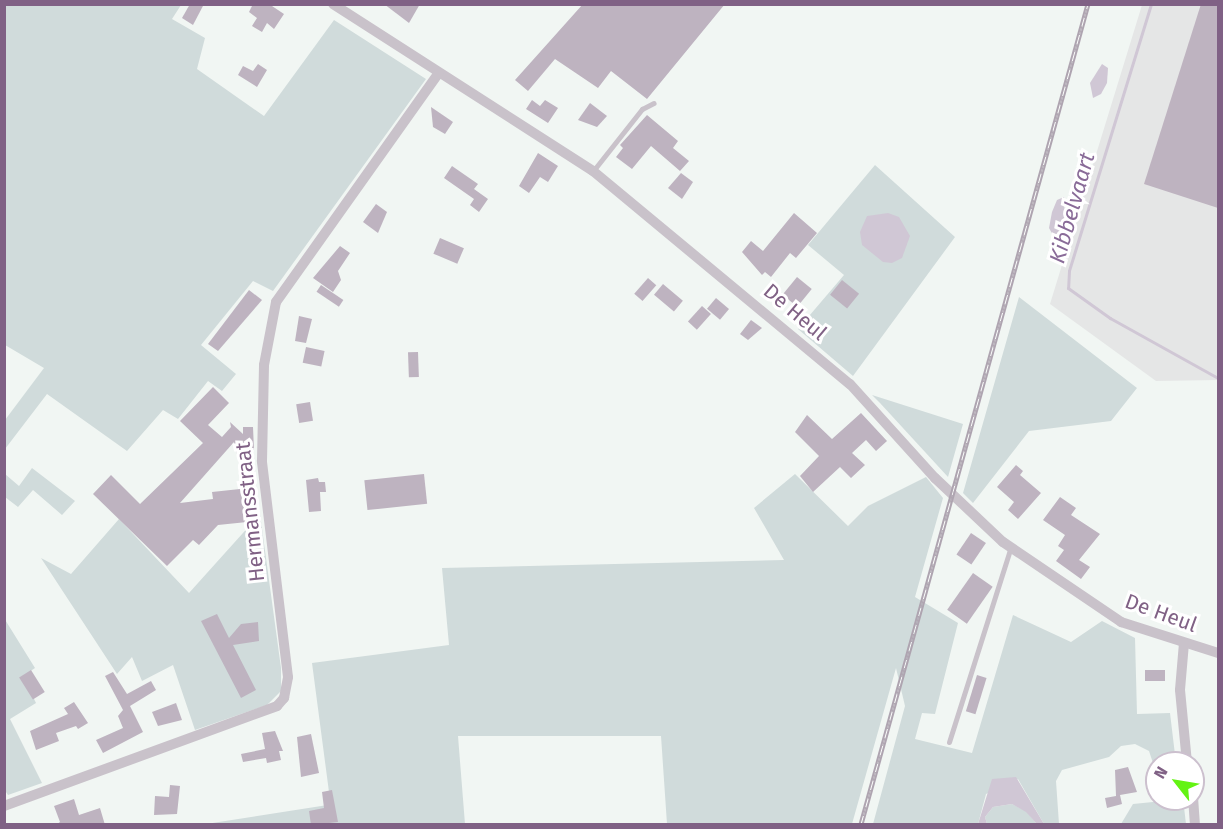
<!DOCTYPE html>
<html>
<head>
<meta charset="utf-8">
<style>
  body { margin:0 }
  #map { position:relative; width:1223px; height:829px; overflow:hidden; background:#f1f6f3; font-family:"Fira Sans",sans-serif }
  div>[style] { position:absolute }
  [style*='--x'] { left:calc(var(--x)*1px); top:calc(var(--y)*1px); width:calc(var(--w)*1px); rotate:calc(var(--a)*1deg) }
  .built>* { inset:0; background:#e5e6e6 }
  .green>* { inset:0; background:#d0dbdb }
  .water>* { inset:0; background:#d0c7d5 }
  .stream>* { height:3px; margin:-1.5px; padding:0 1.5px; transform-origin:1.5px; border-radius:1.5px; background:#d0c7d5 }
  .building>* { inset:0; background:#beb3c0; transform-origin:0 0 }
  .lane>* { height:5px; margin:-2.5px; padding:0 2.5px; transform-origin:2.5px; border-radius:2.5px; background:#c9c2ca }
  .street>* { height:10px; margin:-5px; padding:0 5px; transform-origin:5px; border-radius:5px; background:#c9c2ca }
  .rail>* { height:5px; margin-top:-2.5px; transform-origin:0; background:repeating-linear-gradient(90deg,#fff 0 9px,#aea4b0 0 18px); box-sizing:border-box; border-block:2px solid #aea4b0 }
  span { translate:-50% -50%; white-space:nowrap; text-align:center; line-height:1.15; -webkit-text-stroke:6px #fff; paint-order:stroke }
  .street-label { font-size:21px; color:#806185 }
  .water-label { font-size:22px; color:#896b98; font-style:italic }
  .frame { position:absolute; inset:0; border:6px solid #806185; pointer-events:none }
  .north { position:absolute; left:1145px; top:751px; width:60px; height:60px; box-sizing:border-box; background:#fff; border:2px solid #ccc0ce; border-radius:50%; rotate:301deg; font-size:16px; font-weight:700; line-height:24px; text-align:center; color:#806185 }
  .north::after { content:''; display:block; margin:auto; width:21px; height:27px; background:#64f313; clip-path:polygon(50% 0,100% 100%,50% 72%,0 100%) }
</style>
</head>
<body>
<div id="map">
  <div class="built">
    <div style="clip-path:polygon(1142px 5px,1218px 5px,1218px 380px,1156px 381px,1050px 304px)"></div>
  </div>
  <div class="green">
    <div style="clip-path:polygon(4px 5px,181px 5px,172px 19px,205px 38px,197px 69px,264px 116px,334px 20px,426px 79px,273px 291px,253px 281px,201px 345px,236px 374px,222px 391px,208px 381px,178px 419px,163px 410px,127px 451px,47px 394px,5px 449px,5px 420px,44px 368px,5px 345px)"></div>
    <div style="clip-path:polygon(875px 165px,955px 237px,853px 376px,798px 329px,844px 275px,808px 245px)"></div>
    <div style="clip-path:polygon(1019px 297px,1137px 388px,1111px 421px,1029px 431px,973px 503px,963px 493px)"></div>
    <div style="clip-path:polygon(872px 395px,963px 424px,948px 477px,880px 403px)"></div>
    <div style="clip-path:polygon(32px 468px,75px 501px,62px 515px,33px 490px,18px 507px,5px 497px,5px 474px,19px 486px)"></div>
    <div style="clip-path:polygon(795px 474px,848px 526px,868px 506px,926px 477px,943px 498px,915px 597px,958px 623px,935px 714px,922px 713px,915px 739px,972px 753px,1013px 615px,1071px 642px,1102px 621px,1135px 638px,1137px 714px,1170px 713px,1176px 763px,1157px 763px,1157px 775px,1149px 751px,1135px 744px,1121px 746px,1109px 757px,1062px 770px,1056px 781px,1059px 824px,1044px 824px,1018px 779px,986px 794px,978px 824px,873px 824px,905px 706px,896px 668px,852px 824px,667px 824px,661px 736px,458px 736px,465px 824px,206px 824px,334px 804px,329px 792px,312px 663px,449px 645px,442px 568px,784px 560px,754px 508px)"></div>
    <div style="clip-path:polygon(260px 514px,281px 668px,281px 691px,267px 705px,195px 730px,173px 665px,142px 681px,132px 657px,117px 674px,41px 558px,71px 574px,119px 519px,189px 593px)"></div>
    <div style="clip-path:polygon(4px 618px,35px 668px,23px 676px,36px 703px,10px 719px,42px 783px,8px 795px,4px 789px)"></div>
    <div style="clip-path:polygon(1183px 799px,1186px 824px,1121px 824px,1133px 804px)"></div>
    <div style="clip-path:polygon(1012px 804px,1026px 811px,1037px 824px,987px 824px,985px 817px,993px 807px)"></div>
  </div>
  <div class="water">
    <div style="clip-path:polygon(1102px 64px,1108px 68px,1107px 83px,1101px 94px,1093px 98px,1090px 83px)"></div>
    <div style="clip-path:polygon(1064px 197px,1065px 224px,1054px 237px,1049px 228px,1052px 212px,1057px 200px)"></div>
    <div style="clip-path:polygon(888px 213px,899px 217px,910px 236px,902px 258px,892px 263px,883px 262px,862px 245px,860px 232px,867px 216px)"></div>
    <div style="clip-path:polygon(1016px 777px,1044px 824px,1037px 824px,1026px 812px,1012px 804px,993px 807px,985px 817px,987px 824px,978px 824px,992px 779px)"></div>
  </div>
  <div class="stream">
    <div style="--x:1151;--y:4;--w:279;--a:107.1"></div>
    <div style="--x:1069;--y:271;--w:17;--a:93"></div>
    <div style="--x:1068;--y:288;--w:52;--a:35.5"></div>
    <div style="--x:1110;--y:318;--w:124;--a:29.1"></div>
  </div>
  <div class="building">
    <div style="clip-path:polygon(190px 4px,204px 4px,193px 25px,182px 18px)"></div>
    <div style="clip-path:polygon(253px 4px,269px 4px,284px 14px,274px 29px,267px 23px,262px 32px,252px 26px,257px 18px,249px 12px)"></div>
    <div style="clip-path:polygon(384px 4px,420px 4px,409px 23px)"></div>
    <div style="clip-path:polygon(583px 4px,725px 4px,647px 99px,611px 71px,598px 88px,555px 59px,528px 91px,515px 80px)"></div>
    <div style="clip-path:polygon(1201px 4px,1218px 4px,1218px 208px,1144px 184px)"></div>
    <div style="clip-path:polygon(258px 64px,267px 70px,257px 87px,238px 75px,243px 66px,253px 71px)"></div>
    <div style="clip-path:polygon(532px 100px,540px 106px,545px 100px,558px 108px,548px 123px,526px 109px)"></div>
    <div style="clip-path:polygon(590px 103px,607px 116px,597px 127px,578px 120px)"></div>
    <div style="clip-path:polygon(431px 107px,453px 122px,445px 134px,433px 127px)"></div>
    <div style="clip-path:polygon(647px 115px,678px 141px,673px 148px,689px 161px,680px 171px,651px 146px,632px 169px,616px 157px,623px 148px,620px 145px)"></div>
    <div style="clip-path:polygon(538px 153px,558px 166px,548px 182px,540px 177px,529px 193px,519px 186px)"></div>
    <div style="clip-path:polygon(452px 166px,478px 184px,474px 189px,488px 199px,479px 212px,470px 205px,474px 199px,444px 178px)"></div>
    <div style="clip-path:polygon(681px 173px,693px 182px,682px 199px,668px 188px)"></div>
    <div style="clip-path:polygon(376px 204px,387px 212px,378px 233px,363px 222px)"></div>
    <div style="clip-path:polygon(794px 213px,817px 233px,796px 258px,790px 253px,771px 277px,765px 272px,762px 275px,742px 252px,751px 241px,763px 251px)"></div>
    <div style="left:440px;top:238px;width:26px;height:17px;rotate:23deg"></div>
    <div style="clip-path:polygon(340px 246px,350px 253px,338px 271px,341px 280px,333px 292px,313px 278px)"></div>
    <div style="left:797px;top:277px;width:19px;height:23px;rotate:39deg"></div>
    <div style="left:648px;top:278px;width:11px;height:21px;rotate:41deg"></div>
    <div style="left:842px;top:280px;width:22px;height:19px;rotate:39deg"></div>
    <div style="left:663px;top:284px;width:26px;height:14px;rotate:40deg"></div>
    <div style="left:321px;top:285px;width:27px;height:8px;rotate:34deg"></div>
    <div style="clip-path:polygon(249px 290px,262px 300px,218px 351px,208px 344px)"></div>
    <div style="left:716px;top:298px;width:17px;height:14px;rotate:40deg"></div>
    <div style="left:702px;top:306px;width:12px;height:21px;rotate:42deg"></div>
    <div style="clip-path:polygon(299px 316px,312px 319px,306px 343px,295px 341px)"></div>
    <div style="clip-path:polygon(751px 320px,762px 328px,748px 340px,740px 334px)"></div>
    <div style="left:306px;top:347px;width:19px;height:16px;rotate:12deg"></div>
    <div style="left:418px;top:352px;width:25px;height:10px;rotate:88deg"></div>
    <div style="clip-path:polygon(213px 387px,229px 403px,208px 425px,222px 437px,231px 427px,230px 422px,243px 434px,243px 427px,253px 427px,254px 450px,248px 450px,254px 472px,242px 474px,234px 442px,180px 503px,213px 499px,212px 492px,240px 489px,247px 522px,218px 525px,199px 545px,193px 540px,167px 566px,93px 494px,111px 475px,140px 504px,203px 443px,180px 421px)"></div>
    <div style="left:310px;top:402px;width:19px;height:14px;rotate:81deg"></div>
    <div style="clip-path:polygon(861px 413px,887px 441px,876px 451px,866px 440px,852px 453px,865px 465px,851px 478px,840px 467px,813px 492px,800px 476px,819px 456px,795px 432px,807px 415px,832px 439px)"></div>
    <div style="clip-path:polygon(1016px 465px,1023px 471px,1020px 475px,1041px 493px,1018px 519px,1008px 510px,1014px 502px,997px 487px)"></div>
    <div style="left:424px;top:474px;width:30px;height:60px;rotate:84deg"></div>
    <div style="clip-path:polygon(318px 478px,319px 482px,325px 482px,326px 492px,320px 492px,321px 511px,309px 512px,306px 480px)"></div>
    <div style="clip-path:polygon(1060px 497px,1076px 508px,1071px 515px,1100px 534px,1079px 560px,1090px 567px,1081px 579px,1056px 561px,1064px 550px,1058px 546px,1065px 535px,1043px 520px)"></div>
    <div style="left:971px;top:533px;width:18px;height:26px;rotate:34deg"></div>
    <div style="left:973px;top:573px;width:24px;height:45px;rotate:35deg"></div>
    <div style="clip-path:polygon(217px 614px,229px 638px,241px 624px,258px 622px,259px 641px,233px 645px,256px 690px,241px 698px,201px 621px)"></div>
    <div style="left:31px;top:670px;width:26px;height:14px;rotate:58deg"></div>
    <div style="left:1145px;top:670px;width:20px;height:11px"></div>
    <div style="clip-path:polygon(113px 672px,127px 694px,151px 681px,156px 690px,130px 706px,143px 732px,103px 753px,96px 740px,123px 728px,118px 716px,123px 710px,105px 676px)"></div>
    <div style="left:977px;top:675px;width:10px;height:38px;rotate:17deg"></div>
    <div style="clip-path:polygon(74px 702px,88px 723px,78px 729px,76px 726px,56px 733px,59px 741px,36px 750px,30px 731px,68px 714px,64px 708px)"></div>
    <div style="clip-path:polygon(176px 703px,182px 720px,158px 726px,152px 712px)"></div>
    <div style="clip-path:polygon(275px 731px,283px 751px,279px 751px,281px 760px,267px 763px,266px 758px,243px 762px,241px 754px,265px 749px,262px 733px)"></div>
    <div style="clip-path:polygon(311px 734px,319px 773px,301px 777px,297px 737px)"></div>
    <div style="clip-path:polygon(1128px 767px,1137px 792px,1120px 795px,1122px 804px,1107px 808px,1105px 798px,1116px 796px,1115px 770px)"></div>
    <div style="clip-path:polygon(170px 785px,180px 786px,177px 814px,154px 815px,155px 796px,169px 797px)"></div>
    <div style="clip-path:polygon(332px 790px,338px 822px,311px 825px,309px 811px,324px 808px,322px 792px)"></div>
    <div style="clip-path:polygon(74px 799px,79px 815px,100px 808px,105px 825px,56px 825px,60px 822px,54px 806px)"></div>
  </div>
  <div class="lane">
    <div style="--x:593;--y:171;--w:79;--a:-51.7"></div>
    <div style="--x:642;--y:109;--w:13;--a:-27"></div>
    <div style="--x:949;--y:742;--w:205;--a:-72.4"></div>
  </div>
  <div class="street">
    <div style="--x:333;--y:4;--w:309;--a:32.7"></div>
    <div style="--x:593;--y:171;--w:334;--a:39.7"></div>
    <div style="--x:850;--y:384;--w:127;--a:47.9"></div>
    <div style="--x:935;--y:478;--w:93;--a:43.3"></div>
    <div style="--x:1003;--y:542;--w:143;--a:34.1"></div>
    <div style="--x:1121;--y:622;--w:102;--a:17.7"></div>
    <div style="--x:1184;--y:643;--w:47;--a:94.9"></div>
    <div style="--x:1180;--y:690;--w:73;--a:84.5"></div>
    <div style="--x:1193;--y:797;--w:27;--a:86"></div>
    <div style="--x:4;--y:806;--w:291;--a:-20.1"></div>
    <div style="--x:277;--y:706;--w:11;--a:-49"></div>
    <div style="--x:284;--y:698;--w:21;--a:-79"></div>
    <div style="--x:288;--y:677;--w:218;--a:-96.9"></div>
    <div style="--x:262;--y:461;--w:96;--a:-88.8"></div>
    <div style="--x:264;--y:365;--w:64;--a:-79.2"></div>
    <div style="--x:276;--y:302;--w:281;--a:-54.6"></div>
  </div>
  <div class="rail">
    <div style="--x:861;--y:824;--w:851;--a:-74.53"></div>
  </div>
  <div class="street-label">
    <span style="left:795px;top:312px;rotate:40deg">De Heul</span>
    <span style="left:250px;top:512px;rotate:-96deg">Hermansstraat</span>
    <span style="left:1161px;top:613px;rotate:20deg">De Heul</span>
  </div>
  <div class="water-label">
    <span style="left:1072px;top:208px;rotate:-74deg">Kibbelvaart</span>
  </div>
  <div class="frame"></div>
  <div class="north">N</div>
</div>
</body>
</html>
